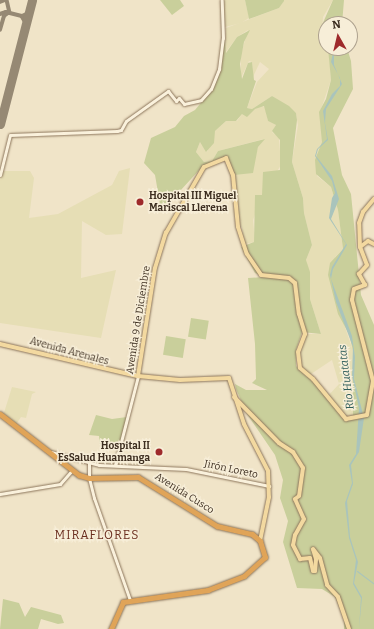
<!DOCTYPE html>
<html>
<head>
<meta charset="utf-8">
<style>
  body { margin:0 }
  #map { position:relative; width:374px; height:629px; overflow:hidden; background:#f0e4c8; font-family:Bitter,serif }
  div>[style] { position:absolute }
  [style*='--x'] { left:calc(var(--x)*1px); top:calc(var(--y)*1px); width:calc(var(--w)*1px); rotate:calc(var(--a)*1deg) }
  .farmland>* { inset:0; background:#e6deb5 }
  .green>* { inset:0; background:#c9cf9b; transform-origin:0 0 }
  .water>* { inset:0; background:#a9c4bc }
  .stream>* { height:1px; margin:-0.5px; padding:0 0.5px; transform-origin:0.5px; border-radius:0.5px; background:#a9c4bc }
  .taxiway>* { height:3.5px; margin:-1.75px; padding:0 1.75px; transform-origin:1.75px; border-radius:1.75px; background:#968974 }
  .runway>* { height:9px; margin:-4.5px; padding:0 4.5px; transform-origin:4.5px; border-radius:4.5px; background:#968974 }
  .roads { filter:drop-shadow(0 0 1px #8d765c) drop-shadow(0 0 1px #8d765c) }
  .minor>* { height:3px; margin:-1.5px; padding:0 1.5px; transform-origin:1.5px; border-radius:1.5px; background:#faf1dc }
  .major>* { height:4px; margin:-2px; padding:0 2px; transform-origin:2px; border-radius:2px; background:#f3d9a0 }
  .highway>* { height:5px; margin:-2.5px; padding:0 2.5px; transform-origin:2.5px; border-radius:2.5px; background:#e0a458 }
  .dots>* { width:11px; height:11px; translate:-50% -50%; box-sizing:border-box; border:2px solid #f7eed8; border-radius:50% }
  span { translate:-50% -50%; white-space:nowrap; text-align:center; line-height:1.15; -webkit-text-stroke:3px #f7eed8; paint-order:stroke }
  .poi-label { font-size:10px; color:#3d2e20; font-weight:700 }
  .left { translate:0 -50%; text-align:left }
  .right { translate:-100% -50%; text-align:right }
  .street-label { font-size:10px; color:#3d2e20 }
  .water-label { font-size:11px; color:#2f5d5a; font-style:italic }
  .quarter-label { font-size:12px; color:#6b2e1e; letter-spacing:1px }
  .north { position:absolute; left:318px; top:16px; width:40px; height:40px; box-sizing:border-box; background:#f7eed8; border:1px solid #ada18e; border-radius:50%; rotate:352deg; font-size:11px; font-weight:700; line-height:16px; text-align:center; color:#3d2e20 }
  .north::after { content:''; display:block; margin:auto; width:14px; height:18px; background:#9e2a2b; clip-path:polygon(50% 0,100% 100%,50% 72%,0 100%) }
</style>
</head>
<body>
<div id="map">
  <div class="farmland">
    <div style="clip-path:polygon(223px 0,245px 0,249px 18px,241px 23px,225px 27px)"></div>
    <div style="clip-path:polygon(284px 0,333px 0,323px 17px,322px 31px,329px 51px,331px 80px,320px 112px,323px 135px,317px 176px,331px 187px,338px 210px,343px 249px,335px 257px,345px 327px,353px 351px,353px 419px,348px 420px,327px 397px,339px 384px,332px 360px,308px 376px,297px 366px,303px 334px,321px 334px,310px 299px,306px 260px,312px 245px,304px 213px,303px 198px,292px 162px,298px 125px,296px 113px,272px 96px,252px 109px,247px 108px,257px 82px,269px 69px,260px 62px,253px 77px,252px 62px,249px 61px,241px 78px,241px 54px,248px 30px,237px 37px,226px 52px,226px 28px,279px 8px)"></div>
    <div style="clip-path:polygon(261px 106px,265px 107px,268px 121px,276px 125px,272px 132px,279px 138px,281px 165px,262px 195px,253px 220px,255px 242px,244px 244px,242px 227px,237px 226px,234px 175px,253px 167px,258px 147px,264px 139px,218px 151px,212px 161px,204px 162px,196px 152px,200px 142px,207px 152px,215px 131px,226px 121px,237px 121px,242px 114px)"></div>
    <div style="clip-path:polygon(130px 168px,122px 234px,106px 235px,82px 221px,81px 278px,116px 270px,101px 338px,0 323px,0 180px,2px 171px,30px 171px,34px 178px,29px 218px,58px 214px,112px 185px,119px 171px)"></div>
    <div style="clip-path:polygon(12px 387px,36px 392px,32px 394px,26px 418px,21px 417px,15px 426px,3px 416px)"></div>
  </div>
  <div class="green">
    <div style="clip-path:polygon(160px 0,180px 0,184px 6px,172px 15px)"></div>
    <div style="clip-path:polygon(245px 0,284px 0,284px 1px,279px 8px,249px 19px)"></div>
    <div style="clip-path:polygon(333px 0,344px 0,342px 24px,326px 24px,326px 40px,322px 25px)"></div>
    <div style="clip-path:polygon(250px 30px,244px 42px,240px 64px,242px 79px,248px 63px,252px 62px,254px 80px,256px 81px,247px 108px,252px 109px,272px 96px,289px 106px,296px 113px,297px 120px,292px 162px,303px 198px,304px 213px,312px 245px,306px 260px,310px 272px,310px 299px,321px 334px,302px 332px,296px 350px,296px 366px,307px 377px,310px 374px,344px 417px,353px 419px,353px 351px,349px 334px,338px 314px,328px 275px,330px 263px,343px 249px,338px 210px,331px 187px,316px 174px,315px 160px,322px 142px,319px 112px,326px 99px,331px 80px,328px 48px,347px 48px,351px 61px,353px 89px,333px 128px,342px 175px,351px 194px,361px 295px,374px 325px,374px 629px,344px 629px,344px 619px,335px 597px,322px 589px,297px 588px,283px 542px,288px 521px,280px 498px,283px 480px,275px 455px,247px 414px,236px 389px,235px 384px,246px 390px,267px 390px,252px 383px,256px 379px,255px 344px,248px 278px,264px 277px,255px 273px,241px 247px,254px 242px,255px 195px,262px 195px,263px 172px,280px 170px,280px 140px,272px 131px,276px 125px,268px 121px,264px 106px,255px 109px,247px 117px,242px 114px,236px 121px,226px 121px,215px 131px,214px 143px,206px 152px,200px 142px,196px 152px,204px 162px,212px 161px,218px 151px,265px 139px,258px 147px,253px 173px,234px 175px,226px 160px,220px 158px,202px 167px,169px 203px,160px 204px,155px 175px,144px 163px,151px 138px,175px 127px,184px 116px,195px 110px,213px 88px,219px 72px,225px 36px,226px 53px,237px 37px)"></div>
    <div style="left:191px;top:318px;width:18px;height:19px;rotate:9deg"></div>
    <div style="left:166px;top:336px;width:20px;height:19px;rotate:9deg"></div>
    <div style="clip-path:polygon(96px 415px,112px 419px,127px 417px,119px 449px,100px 444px,99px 436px,89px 435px)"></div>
    <div style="clip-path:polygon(3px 599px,19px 603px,25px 617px,31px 607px,61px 615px,64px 623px,58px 624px,41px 619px,38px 629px,0 629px)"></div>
  </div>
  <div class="water">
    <div style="clip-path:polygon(334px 48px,334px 65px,342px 84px,326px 109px,325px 123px,328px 140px,318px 149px,316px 156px,332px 176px,339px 199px,331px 219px,347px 245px,333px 269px,331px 279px,352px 336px,355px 357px,354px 379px,364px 418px,359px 452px,351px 465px,353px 484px,347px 501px,350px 537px,358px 562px,354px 583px,362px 597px,359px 629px,361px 598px,353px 584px,356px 560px,349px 538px,345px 503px,352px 483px,349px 465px,356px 454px,359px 408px,352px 376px,353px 347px,336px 302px,330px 275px,332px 267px,346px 244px,329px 218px,332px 198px,335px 193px,332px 181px,315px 156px,317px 149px,327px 139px,323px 111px,332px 94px,340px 86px,340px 78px,331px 62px)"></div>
  </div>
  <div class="stream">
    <div style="--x:357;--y:571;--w:21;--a:37"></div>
  </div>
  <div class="taxiway">
    <div style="--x:7;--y:0;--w:13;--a:77"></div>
    <div style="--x:0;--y:2;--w:5;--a:-22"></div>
    <div style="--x:0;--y:14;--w:6;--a:-18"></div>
    <div style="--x:6;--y:12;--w:16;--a:14"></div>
    <div style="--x:22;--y:16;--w:8;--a:60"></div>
    <div style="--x:22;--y:16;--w:8;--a:-23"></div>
    <div style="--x:0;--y:30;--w:15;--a:-74"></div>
    <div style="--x:4;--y:16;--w:5;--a:-37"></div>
  </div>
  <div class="runway">
    <div style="--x:0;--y:124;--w:128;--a:-75.5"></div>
  </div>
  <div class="roads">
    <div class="minor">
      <div style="--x:0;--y:175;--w:41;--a:-76"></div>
      <div style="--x:10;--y:135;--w:107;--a:-2.1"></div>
      <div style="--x:117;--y:131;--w:4;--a:-14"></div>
      <div style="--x:121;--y:130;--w:10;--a:-61"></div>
      <div style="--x:126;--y:121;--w:52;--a:-35.5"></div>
      <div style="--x:168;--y:91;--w:13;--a:51"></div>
      <div style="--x:176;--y:101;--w:4;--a:-45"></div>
      <div style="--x:179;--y:98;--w:8;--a:50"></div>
      <div style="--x:184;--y:104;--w:17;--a:-13"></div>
      <div style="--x:201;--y:100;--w:15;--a:-48"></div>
      <div style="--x:211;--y:89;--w:22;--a:-68"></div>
      <div style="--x:219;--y:69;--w:31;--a:-83"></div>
      <div style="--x:223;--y:38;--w:38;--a:-92"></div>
      <div style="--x:51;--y:452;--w:50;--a:15.2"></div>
      <div style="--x:99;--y:465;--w:87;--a:2.6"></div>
      <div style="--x:186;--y:469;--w:85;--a:11.6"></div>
      <div style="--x:89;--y:462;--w:16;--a:90"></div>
      <div style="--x:89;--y:478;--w:21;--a:76"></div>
      <div style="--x:94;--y:498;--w:108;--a:70.6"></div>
      <div style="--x:115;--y:465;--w:92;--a:-75.5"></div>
      <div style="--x:0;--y:494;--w:61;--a:-9.5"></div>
      <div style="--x:60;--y:484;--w:18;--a:-49"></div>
    </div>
    <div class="major">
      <div style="--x:360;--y:247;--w:10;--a:-37"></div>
      <div style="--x:368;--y:241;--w:7;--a:27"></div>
      <div style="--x:0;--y:344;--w:142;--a:13.1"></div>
      <div style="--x:138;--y:376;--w:42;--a:5.4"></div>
      <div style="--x:180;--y:380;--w:49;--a:-2.3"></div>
      <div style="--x:229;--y:378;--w:48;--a:71.9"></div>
      <div style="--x:244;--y:424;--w:53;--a:62.9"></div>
      <div style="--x:268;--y:471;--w:26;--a:88"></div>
      <div style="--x:269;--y:497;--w:45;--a:101.6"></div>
      <div style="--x:138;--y:376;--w:109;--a:-81.1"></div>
      <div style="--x:155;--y:268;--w:37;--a:-73"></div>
      <div style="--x:166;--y:233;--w:76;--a:-60.1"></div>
      <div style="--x:204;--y:167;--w:24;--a:-22"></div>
      <div style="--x:226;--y:158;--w:18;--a:68"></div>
      <div style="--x:233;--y:175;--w:52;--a:84.5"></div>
      <div style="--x:238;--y:227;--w:28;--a:72"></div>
      <div style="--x:247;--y:254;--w:25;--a:56"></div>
      <div style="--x:261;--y:275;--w:28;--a:6"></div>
      <div style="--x:289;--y:278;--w:8;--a:40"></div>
      <div style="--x:295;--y:283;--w:31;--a:83"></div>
      <div style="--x:299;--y:314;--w:21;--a:73"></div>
      <div style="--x:305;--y:334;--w:19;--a:111"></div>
      <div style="--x:298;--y:352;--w:16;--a:83"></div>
      <div style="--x:300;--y:368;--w:17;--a:40"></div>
      <div style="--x:313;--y:379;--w:52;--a:50.5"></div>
      <div style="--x:346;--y:419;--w:21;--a:-11"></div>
      <div style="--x:367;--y:415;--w:35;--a:-80"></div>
      <div style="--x:373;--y:381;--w:84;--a:-104.5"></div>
      <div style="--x:352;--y:300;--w:11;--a:-80"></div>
      <div style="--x:354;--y:289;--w:12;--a:-20"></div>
      <div style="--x:365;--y:285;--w:13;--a:-119"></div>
      <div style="--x:359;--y:274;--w:12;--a:-48"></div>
      <div style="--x:367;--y:265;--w:19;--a:-111"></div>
      <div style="--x:360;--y:247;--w:24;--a:-92"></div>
      <div style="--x:359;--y:223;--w:12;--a:-70"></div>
      <div style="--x:363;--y:212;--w:17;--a:-50"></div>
      <div style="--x:234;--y:397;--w:64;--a:45.6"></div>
      <div style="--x:279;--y:443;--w:17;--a:33"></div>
      <div style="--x:293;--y:452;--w:19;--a:58"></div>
      <div style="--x:303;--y:468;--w:28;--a:98"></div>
      <div style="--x:299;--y:496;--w:5;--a:143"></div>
      <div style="--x:295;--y:499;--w:22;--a:66"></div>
      <div style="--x:304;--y:519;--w:18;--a:119"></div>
      <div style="--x:295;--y:535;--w:10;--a:101"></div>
      <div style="--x:293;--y:545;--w:16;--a:63"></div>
      <div style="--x:300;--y:559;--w:10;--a:-6"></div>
      <div style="--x:310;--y:558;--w:13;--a:77"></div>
      <div style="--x:313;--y:571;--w:2;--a:0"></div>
      <div style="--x:315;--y:571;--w:12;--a:-85"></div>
      <div style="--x:316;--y:559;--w:10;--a:-107"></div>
      <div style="--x:313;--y:549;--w:11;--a:52"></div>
      <div style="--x:320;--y:558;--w:28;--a:75"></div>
      <div style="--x:327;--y:585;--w:16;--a:47"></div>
      <div style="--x:338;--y:597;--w:34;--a:71"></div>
    </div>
    <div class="highway">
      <div style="--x:0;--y:414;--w:100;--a:37.7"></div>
      <div style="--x:79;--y:475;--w:10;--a:17"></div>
      <div style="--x:89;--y:478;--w:49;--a:-1.2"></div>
      <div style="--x:138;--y:477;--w:93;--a:31.8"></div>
      <div style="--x:217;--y:526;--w:36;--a:13"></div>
      <div style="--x:252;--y:534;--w:11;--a:41"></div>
      <div style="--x:260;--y:541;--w:17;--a:73"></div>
      <div style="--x:265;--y:557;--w:28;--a:138"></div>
      <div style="--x:244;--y:576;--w:39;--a:159"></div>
      <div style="--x:208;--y:590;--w:86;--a:172"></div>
      <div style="--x:123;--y:602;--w:30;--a:114"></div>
    </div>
  </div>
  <div class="dots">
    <div style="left:140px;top:202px;background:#9e2a2b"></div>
    <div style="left:159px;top:452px;background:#9e2a2b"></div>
  </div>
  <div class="poi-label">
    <span class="left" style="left:149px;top:202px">Hospital III Miguel<br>Mariscal Llerena</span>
    <span class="right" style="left:150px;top:452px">Hospital II<br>EsSalud Huamanga</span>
  </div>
  <div class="street-label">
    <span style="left:139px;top:320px;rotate:-81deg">Avenida 9 de Diciembre</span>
    <span style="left:69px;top:352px;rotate:15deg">Avenida Arenales</span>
    <span style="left:231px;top:470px;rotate:12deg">Jirón Loreto</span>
    <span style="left:184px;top:494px;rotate:32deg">Avenida Cusco</span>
  </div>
  <div class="water-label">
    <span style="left:347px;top:377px;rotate:-97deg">Rio Huatatas</span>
  </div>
  <div class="quarter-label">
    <span style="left:97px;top:536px">MIRAFLORES</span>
  </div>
  <div class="north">N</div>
</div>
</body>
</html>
